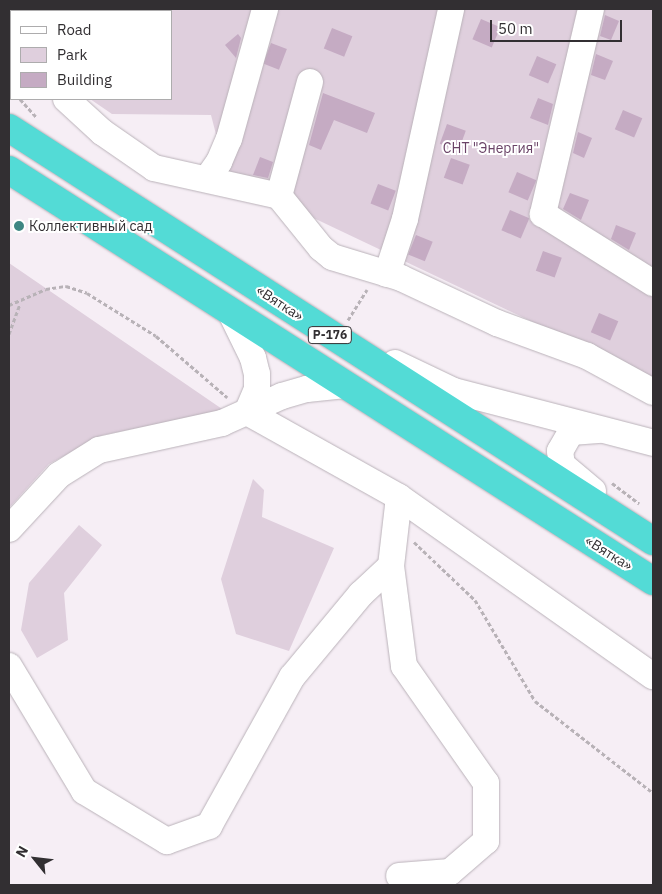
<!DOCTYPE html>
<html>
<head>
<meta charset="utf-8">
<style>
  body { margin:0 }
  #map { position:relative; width:662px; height:894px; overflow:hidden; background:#f6eef5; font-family:"IBM Plex Sans",sans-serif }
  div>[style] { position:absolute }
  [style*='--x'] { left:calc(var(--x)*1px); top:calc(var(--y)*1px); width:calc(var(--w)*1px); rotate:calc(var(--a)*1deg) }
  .green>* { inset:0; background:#dfcfdd }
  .building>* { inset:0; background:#c5abc3; transform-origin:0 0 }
  .path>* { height:3px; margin-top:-1.5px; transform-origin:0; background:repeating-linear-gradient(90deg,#b8b2b7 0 4px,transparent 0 6.5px) }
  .roads { filter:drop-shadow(0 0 1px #bab2b9) drop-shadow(0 0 1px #bab2b9) }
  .minor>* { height:26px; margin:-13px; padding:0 13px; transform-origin:13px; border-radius:13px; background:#fff }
  .highway>* { height:28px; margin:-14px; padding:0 14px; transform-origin:14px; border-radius:14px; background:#53dbd6 }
  .dots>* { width:14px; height:14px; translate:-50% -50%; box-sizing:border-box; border:2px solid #fff; border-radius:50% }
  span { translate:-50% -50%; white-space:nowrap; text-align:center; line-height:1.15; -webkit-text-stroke:4px #fff; paint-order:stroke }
  .shield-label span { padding:1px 4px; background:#fff; border:1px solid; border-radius:4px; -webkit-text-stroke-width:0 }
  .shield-label { font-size:12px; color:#322f32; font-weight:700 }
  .park-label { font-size:14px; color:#6a4367 }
  .poi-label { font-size:14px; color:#322f32 }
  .left { translate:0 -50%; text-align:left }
  .street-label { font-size:14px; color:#322f32 }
  .frame { position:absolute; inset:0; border:10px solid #322f32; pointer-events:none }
  .legend { position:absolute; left:10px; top:10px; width:162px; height:90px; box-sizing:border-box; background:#fff; border:1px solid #adacad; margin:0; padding:6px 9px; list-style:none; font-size:15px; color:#322f32 }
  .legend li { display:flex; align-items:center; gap:10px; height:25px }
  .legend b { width:25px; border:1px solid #adacad }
  .north { position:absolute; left:10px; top:834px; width:50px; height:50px; -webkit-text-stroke:4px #fff; paint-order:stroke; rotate:299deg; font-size:14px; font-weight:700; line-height:20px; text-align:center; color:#322f32 }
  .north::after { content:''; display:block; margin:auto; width:18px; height:22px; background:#322f32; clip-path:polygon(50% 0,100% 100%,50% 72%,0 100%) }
  .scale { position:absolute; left:490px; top:20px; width:132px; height:22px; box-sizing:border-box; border:2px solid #322f32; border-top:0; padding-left:6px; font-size:15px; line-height:18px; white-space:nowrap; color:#322f32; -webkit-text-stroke:4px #fff; paint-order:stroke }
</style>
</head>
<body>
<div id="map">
  <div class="green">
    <div style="clip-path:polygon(9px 9px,653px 9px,653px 379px,227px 177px,211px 115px,112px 114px,90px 99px,171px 99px,171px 11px,11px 11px,9px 54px)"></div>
    <div style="clip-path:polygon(9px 263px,225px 411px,103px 435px,49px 464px,9px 508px)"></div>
    <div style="clip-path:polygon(253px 479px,264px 490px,262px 517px,334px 548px,289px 651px,236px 634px,221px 579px)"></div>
    <div style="clip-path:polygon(79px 525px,102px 545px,64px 593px,68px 640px,37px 658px,21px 630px,29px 583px)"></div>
  </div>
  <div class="building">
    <div style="clip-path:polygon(605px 15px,619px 21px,611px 40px,600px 36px)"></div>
    <div style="left:481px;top:19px;width:21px;height:22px;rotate:23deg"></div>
    <div style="left:332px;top:28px;width:22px;height:22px;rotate:22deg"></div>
    <div style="clip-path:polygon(238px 34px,241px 38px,236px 58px,225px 45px)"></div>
    <div style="left:271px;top:43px;width:17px;height:22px;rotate:21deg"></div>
    <div style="clip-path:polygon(596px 54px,613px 61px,605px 80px,591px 75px)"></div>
    <div style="left:537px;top:56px;width:21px;height:21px;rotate:23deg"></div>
    <div style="clip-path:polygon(323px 93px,375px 113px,367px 133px,334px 120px,321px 150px,309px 145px)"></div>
    <div style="clip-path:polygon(538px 98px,553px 104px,548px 125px,530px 118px)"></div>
    <div style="left:623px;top:110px;width:21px;height:21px;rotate:23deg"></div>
    <div style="left:447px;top:124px;width:20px;height:21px;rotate:20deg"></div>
    <div style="clip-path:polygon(578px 132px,592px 138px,584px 158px,573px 153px)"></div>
    <div style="clip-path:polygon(260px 157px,273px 162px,268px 178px,253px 175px)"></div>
    <div style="left:451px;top:158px;width:20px;height:21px;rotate:20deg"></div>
    <div style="left:517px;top:172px;width:21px;height:22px;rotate:23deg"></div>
    <div style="left:378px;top:184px;width:19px;height:21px;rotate:21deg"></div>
    <div style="clip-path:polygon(570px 193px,589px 200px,581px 220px,563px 209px)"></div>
    <div style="left:510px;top:210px;width:21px;height:22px;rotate:23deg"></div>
    <div style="clip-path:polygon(616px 225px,636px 233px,629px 250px,611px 239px)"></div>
    <div style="left:416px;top:235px;width:18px;height:21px;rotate:22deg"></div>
    <div style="left:543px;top:251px;width:20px;height:21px;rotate:20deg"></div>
    <div style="left:599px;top:313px;width:21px;height:21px;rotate:23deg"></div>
  </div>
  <div class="path">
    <div style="--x:9;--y:92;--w:2;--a:27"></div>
    <div style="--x:20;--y:99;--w:25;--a:48"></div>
    <div style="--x:9;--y:305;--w:40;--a:-23.4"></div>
    <div style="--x:46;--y:289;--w:20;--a:-9"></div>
    <div style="--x:66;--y:286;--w:22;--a:18"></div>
    <div style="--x:87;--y:293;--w:81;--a:31.9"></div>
    <div style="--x:156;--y:336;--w:94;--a:40.7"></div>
    <div style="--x:348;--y:320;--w:36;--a:-58"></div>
    <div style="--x:9;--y:334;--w:32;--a:-70"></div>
    <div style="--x:612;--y:483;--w:34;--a:37"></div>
    <div style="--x:414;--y:542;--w:84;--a:43.6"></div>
    <div style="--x:475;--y:600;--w:117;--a:59.3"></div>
    <div style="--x:535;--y:701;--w:150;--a:37.9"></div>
  </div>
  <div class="roads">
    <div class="minor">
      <div style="--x:591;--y:9;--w:211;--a:103.2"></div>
      <div style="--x:543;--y:214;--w:130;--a:32.1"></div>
      <div style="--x:92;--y:11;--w:3;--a:-45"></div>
      <div style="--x:9;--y:58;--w:2;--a:27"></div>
      <div style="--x:66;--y:99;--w:49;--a:42.5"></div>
      <div style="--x:102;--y:132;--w:63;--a:34.7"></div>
      <div style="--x:154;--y:168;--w:128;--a:12.6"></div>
      <div style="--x:279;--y:196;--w:67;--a:51.1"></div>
      <div style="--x:321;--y:248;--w:14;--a:39"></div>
      <div style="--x:332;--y:257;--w:72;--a:16.9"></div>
      <div style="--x:401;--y:278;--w:106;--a:25.1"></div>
      <div style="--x:497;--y:323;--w:96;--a:20.1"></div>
      <div style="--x:587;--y:356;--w:75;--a:28.6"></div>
      <div style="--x:207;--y:179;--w:21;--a:-55"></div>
      <div style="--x:219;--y:162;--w:25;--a:-67"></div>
      <div style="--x:229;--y:139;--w:135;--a:-74.5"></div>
      <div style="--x:279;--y:196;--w:118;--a:-74.8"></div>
      <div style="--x:387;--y:274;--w:58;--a:-71.9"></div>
      <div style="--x:405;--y:219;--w:215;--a:-77.6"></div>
      <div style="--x:232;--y:315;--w:48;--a:64"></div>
      <div style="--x:253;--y:358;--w:16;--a:76"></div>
      <div style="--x:257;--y:374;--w:15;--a:90"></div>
      <div style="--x:257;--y:389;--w:25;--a:113"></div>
      <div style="--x:395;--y:363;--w:65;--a:25.4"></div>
      <div style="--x:454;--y:391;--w:206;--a:14.6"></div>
      <div style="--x:247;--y:412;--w:174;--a:29.2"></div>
      <div style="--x:399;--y:497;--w:311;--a:35.2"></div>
      <div style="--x:593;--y:491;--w:40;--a:-140"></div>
      <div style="--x:562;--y:465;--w:14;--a:-98"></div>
      <div style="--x:560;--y:451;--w:22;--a:-60"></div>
      <div style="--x:571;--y:432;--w:27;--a:-4"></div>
      <div style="--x:9;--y:529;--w:74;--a:-47.2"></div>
      <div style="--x:59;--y:475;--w:47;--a:-32"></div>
      <div style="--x:99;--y:450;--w:126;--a:-12.4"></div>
      <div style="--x:222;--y:423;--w:66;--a:-24.2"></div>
      <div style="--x:282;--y:396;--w:26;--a:-16"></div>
      <div style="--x:307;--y:389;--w:36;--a:-6"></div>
      <div style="--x:391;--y:566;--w:101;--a:82.6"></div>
      <div style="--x:404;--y:666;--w:143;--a:55"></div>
      <div style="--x:486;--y:783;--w:58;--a:90"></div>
      <div style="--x:486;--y:841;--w:48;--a:139.3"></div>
      <div style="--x:450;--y:872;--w:51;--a:175.5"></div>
      <div style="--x:9;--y:666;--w:146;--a:59"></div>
      <div style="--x:84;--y:791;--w:97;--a:31.1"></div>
      <div style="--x:167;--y:841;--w:45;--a:-19.7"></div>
      <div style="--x:209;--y:826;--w:171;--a:-60.9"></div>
      <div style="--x:292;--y:677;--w:108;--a:-50.3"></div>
      <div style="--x:361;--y:594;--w:41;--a:-43"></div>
      <div style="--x:391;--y:566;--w:69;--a:-83.4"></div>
    </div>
    <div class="highway">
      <div style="--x:9;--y:128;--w:765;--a:32.67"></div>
      <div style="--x:9;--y:170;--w:764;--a:32.55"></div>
    </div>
  </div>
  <div class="dots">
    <div style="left:19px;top:226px;background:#3e8683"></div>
  </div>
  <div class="shield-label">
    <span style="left:330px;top:335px">Р-176</span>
  </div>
  <div class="park-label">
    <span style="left:491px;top:148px">СНТ "Энергия"</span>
  </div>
  <div class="poi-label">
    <span class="left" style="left:29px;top:226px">Коллективный сад</span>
  </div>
  <div class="street-label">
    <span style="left:280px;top:303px;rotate:33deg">«Вятка»</span>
    <span style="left:609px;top:553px;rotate:32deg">«Вятка»</span>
  </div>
  <div class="frame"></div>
  <ul class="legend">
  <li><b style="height:6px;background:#fff"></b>Road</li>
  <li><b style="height:14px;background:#dfcfdd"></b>Park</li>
  <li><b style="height:14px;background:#c5abc3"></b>Building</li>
  </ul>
  <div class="north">N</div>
  <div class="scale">50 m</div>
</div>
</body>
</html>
